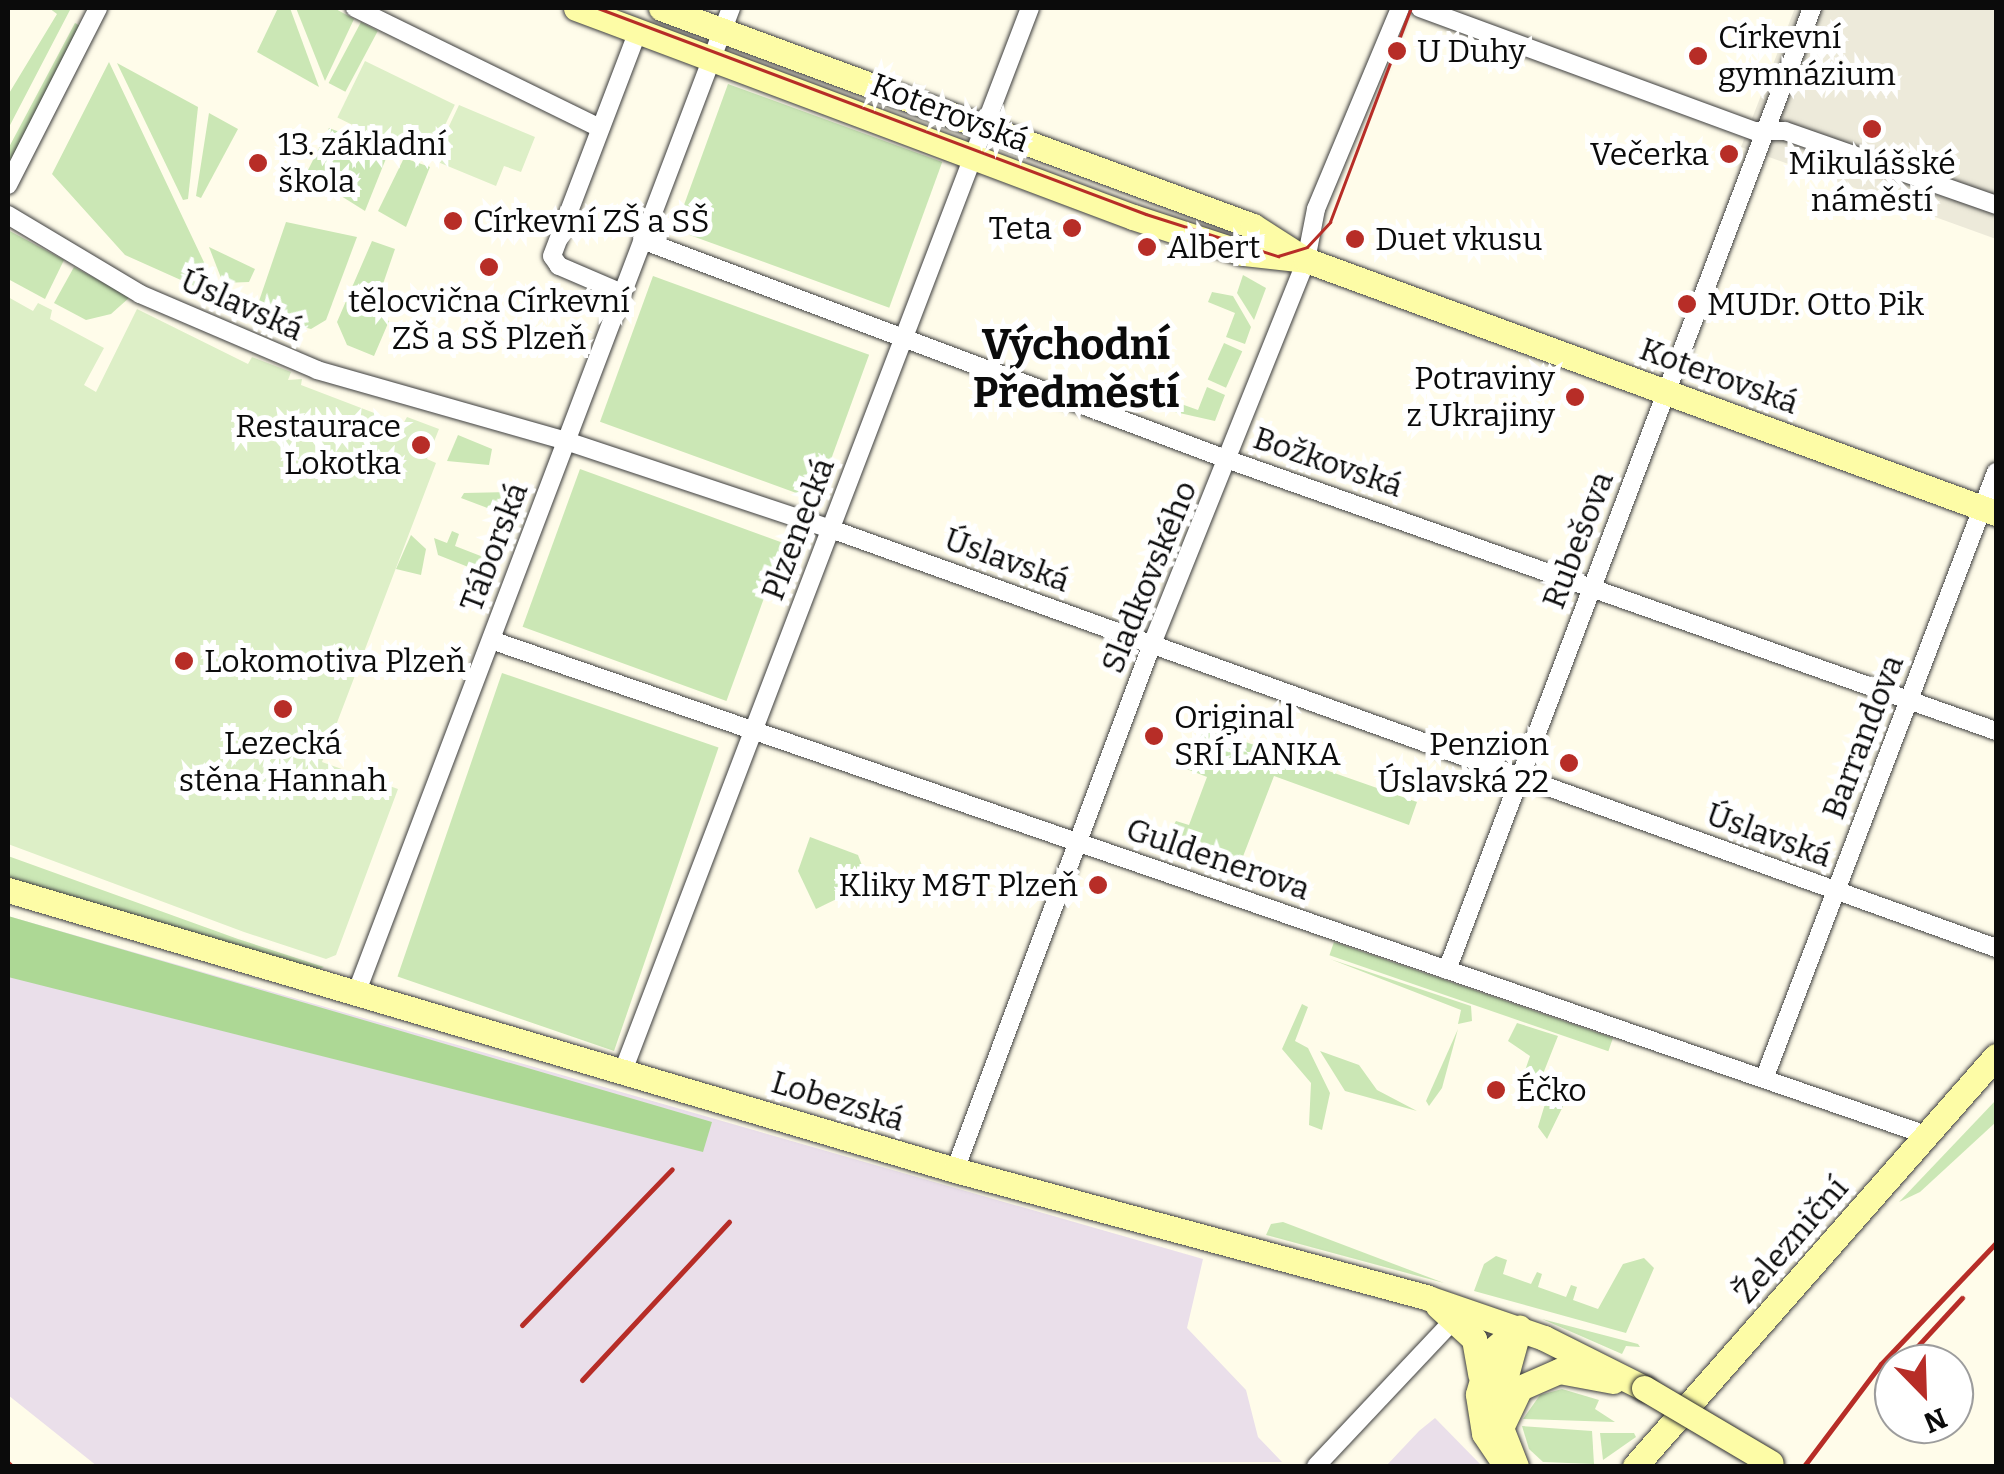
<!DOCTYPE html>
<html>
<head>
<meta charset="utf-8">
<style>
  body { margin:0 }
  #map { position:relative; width:2004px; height:1474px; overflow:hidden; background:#fffcea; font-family:Bitter,serif }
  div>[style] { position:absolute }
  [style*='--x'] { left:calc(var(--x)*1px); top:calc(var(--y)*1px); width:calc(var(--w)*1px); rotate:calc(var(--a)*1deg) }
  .industrial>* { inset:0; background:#eadfea }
  .green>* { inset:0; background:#cbe7b5; transform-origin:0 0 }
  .forest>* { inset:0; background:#add895 }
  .pitch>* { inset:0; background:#ddefc7; transform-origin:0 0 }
  .plaza>* { inset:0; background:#edeada }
  .roads { filter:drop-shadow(0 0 2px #3e3e3e) drop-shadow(0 0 2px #3e3e3e) }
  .street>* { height:18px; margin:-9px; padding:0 9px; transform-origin:9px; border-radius:9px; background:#fff }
  .secondary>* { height:25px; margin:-12.5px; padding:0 12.5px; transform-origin:12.5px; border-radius:12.5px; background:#fdfca6 }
  .tram>* { height:2.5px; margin:-1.25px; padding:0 1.25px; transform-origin:1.25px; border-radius:1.25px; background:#b72d27 }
  .rail>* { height:5px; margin:-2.5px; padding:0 2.5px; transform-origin:2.5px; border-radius:2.5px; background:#b72d27 }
  .bridges { filter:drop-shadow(0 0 2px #2d2d2d) drop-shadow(0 0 2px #2d2d2d) }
  .secondary-bridge>* { height:25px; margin:-12.5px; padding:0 12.5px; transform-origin:12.5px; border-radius:12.5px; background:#fdfca6 }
  .dots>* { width:28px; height:28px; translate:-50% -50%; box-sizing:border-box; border:5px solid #fff; border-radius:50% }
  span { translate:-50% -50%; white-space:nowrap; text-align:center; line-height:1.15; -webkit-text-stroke:10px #fff; paint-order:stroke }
  .poi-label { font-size:32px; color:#0b0b0b }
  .left { translate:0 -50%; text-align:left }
  .right { translate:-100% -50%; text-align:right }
  .street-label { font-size:32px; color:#0b0b0b }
  .district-label { font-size:42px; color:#0b0b0b; font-weight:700 }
  .frame { position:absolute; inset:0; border:10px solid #0b0b0b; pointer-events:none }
  .north { position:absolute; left:1874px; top:1344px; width:100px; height:100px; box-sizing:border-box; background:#fff; border:2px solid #9d9d9d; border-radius:50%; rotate:157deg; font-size:28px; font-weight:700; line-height:40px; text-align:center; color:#0b0b0b }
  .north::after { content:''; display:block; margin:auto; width:35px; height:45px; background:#b72d27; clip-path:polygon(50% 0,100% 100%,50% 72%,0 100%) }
</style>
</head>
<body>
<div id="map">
  <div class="industrial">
    <div style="clip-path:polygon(8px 916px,1203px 1259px,1187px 1328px,1246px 1390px,1258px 1437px,1282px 1462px,97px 1466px,8px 1395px)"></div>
    <div style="clip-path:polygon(1435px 1418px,1482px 1466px,1386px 1466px,1419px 1431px)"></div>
  </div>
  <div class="green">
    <div style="clip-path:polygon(49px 8px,71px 8px,8px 129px,8px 95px,57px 14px)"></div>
    <div style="clip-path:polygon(278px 8px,290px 8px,319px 87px,257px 52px)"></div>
    <div style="clip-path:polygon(296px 8px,334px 8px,354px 19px,325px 81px)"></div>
    <div style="left:361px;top:22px;width:19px;height:69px;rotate:28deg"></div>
    <div style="clip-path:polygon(75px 23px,82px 27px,8px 171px,8px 149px)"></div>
    <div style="clip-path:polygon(109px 62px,220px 296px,221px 298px,125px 255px,52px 174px)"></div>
    <div style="clip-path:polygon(117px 63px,198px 107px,188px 199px,183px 200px)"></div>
    <div style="left:728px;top:84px;width:228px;height:155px;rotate:20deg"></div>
    <div style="clip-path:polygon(209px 113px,238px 129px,201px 198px,196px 196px)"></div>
    <div style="clip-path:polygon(329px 128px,389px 151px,365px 211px,306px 174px)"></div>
    <div style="clip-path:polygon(404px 158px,430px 167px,406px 227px,378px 211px)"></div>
    <div style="clip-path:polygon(286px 222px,357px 237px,326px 320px,311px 329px,269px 318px,258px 304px)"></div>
    <div style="clip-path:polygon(8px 230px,64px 260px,45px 299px,8px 279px)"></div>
    <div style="clip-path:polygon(372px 241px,395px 249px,373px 313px,389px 321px,374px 356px,347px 345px,337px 322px)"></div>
    <div style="clip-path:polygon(209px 247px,255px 269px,249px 282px,223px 283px)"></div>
    <div style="clip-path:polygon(74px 267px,130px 297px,111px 314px,86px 320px,54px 303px)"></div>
    <div style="clip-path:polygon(1243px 275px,1266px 288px,1254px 320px,1237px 293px)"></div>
    <div style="left:653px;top:276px;width:230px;height:155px;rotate:20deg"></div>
    <div style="clip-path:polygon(1212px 292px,1233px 296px,1251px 327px,1245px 344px,1226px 337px,1235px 313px,1208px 302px)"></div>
    <div style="left:1224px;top:343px;width:20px;height:40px;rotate:24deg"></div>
    <div style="clip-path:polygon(1207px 387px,1225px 395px,1215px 421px,1166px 410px,1170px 400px,1198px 410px)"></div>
    <div style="clip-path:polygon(458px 435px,492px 449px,489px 465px,447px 461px)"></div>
    <div style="left:580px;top:469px;width:217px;height:168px;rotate:20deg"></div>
    <div style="clip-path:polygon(512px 492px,506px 515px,461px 498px,464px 493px)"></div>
    <div style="clip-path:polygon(452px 531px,459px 534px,455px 546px,491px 560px,486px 574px,438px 555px,434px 538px,447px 543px)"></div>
    <div style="clip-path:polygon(411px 535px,426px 549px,421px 575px,396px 569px)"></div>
    <div style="left:502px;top:673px;width:229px;height:321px;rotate:19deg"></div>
    <div style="clip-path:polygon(1200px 726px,1417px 802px,1409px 825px,1274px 776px,1237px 872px,1161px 846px,1176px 821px,1189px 825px,1207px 777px,1184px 768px)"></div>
    <div style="clip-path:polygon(810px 837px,858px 855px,863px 868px,855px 890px,816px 909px,798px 871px)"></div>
    <div style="clip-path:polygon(8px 856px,238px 939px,324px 967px,317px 970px,8px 890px)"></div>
    <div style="left:1334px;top:942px;width:295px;height:14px;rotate:19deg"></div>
    <div style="clip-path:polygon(1330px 959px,1471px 1006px,1472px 1021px,1458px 1024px,1461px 1010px)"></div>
    <div style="clip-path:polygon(1302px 1004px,1308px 1007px,1295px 1041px,1308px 1048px,1330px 1093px,1322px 1130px,1309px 1125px,1311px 1083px,1282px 1049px)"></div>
    <div style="clip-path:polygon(1517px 1023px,1558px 1036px,1539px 1084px,1568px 1096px,1547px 1139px,1538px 1127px,1545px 1104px,1517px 1094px,1530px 1056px,1508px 1041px)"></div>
    <div style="clip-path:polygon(1458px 1029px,1442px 1088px,1429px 1106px,1426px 1101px)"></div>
    <div style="clip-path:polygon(1320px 1051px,1359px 1065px,1377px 1090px,1417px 1111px,1345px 1091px)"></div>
    <div style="clip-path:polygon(1996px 1100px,1996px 1122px,1920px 1192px,1899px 1202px)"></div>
    <div style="clip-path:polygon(1283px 1222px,1444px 1283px,1266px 1235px,1271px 1224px)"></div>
    <div style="clip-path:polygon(1496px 1256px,1507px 1260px,1503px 1274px,1531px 1284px,1537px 1272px,1542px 1274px,1538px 1287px,1566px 1297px,1571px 1285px,1577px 1287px,1573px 1300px,1598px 1309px,1623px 1264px,1644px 1258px,1654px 1268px,1626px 1333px,1474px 1291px,1484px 1264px)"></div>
    <div style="clip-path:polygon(1542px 1319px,1638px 1344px,1640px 1347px,1626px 1346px,1622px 1354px)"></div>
    <div style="clip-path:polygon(1562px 1389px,1599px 1400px,1595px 1409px,1615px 1422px,1523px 1419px,1540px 1395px)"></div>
    <div style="clip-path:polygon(1522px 1426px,1592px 1431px,1594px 1464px,1543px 1462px,1529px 1449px)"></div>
    <div style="clip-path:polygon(1600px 1433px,1634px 1433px,1636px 1437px,1603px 1460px)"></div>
  </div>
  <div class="forest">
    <div style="clip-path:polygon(8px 916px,712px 1122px,703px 1152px,8px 977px)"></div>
  </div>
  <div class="pitch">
    <div style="left:365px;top:61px;width:100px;height:63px;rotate:26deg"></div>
    <div style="clip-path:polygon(459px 105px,535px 137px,521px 172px,504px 166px,496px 186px,433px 160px)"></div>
    <div style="clip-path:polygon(8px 297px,33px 311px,38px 303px,52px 310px,50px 319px,104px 348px,84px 385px,96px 392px,137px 309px,248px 364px,252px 357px,291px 372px,288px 380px,302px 379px,301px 385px,403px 424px,407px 417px,439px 429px,427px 459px,436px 463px,322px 762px,398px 789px,336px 955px,326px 959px,244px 932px,8px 844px)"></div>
  </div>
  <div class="plaza">
    <div style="clip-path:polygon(1795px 8px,1996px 8px,1996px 239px,1741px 147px)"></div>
  </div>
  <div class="roads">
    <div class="street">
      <div style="--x:355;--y:8;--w:273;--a:26.1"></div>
      <div style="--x:1420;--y:8;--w:357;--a:20.2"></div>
      <div style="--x:1755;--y:131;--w:30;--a:0"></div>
      <div style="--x:1785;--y:131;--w:224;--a:19.3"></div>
      <div style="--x:8;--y:185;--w:199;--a:-63"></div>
      <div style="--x:8;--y:215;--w:154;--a:30.9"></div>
      <div style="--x:140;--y:294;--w:193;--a:23.2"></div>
      <div style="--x:317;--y:370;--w:259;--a:15.9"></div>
      <div style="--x:566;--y:441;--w:279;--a:18.4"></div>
      <div style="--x:831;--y:529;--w:1238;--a:19.78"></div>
      <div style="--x:642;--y:240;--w:627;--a:20.55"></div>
      <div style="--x:1229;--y:460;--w:813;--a:19.46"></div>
      <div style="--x:622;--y:293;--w:69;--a:-156.8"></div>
      <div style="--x:559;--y:266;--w:12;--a:-125"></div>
      <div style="--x:552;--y:256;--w:241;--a:-69.1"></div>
      <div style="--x:491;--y:640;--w:1518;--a:19.03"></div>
      <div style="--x:1447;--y:970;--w:1029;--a:-69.22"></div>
      <div style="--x:357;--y:991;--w:1052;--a:-69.17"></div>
      <div style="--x:623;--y:1071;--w:1138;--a:-69.05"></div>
      <div style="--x:1764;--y:1079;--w:650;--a:-69.08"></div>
      <div style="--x:955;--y:1170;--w:562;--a:-69.47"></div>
      <div style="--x:1152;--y:644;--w:414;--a:-68.1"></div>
      <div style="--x:1306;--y:260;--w:52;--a:-78.9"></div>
      <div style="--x:1316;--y:209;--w:218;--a:-67.3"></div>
      <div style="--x:1316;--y:1466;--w:210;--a:-46.7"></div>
    </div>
    <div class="secondary">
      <div style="--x:576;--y:8;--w:595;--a:20.57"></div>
      <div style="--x:1133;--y:217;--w:116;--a:18.1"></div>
      <div style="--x:1243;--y:253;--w:63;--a:6.3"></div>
      <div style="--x:661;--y:8;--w:631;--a:20.22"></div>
      <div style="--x:1253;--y:226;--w:63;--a:32.7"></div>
      <div style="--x:1306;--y:260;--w:735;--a:20.14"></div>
      <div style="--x:8;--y:890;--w:988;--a:16.47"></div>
      <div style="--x:955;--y:1170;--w:490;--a:15.1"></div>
      <div style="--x:1428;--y:1298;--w:123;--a:19"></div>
      <div style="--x:1544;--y:1338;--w:112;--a:26.6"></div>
      <div style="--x:1438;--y:1306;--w:49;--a:42.5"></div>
      <div style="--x:1474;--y:1339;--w:36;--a:80"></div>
      <div style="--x:1494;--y:1419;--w:94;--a:-74.6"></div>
      <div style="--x:1502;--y:1460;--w:32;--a:-124"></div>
      <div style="--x:1484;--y:1433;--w:39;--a:-99"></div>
      <div style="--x:1478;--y:1394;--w:44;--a:-74.1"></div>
      <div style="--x:1490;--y:1352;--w:38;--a:-40"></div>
      <div style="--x:1516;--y:1466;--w:41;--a:-111.5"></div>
      <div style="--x:1501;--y:1428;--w:44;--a:-64.6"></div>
      <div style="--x:1520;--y:1388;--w:43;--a:-23.6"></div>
      <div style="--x:1559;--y:1371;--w:55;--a:10.5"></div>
      <div style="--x:1635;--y:1466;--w:546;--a:-48.64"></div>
    </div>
  </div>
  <div class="tram">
    <div style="--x:598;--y:8;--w:585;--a:20.6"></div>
    <div style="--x:1146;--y:214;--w:139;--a:17.7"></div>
    <div style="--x:1278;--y:256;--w:30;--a:-17"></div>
    <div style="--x:1307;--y:247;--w:34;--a:-47"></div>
    <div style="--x:1330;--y:222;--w:229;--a:-69.3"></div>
  </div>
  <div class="rail">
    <div style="--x:522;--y:1325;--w:216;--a:-46.1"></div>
    <div style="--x:1901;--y:1364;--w:90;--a:-47.3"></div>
    <div style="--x:582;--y:1380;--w:216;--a:-47.1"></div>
    <div style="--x:8;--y:1463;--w:4;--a:45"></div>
    <div style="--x:1804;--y:1466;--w:128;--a:-53"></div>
    <div style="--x:1881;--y:1364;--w:167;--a:-46.5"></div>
  </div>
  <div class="bridges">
    <div class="secondary-bridge">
      <div style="--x:1644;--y:1388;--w:147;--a:30.6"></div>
    </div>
  </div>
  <div class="dots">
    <div style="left:1397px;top:51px;background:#b72d27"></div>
    <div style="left:1698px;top:56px;background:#b72d27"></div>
    <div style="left:1872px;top:129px;background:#b72d27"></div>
    <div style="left:1729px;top:154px;background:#b72d27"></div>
    <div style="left:258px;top:163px;background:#b72d27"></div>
    <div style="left:453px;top:221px;background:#b72d27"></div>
    <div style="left:1072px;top:228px;background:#b72d27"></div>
    <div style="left:1355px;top:239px;background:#b72d27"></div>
    <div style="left:1147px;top:247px;background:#b72d27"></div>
    <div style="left:489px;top:267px;background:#b72d27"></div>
    <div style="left:1687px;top:304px;background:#b72d27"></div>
    <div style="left:1575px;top:397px;background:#b72d27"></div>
    <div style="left:421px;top:445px;background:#b72d27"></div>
    <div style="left:184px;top:661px;background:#b72d27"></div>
    <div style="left:283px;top:709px;background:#b72d27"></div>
    <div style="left:1154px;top:736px;background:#b72d27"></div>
    <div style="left:1569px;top:763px;background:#b72d27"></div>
    <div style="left:1098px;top:885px;background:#b72d27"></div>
    <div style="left:1496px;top:1090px;background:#b72d27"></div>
  </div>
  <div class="poi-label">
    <span class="left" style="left:1718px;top:56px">Církevní<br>gymnázium</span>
    <span class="left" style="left:1417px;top:51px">U Duhy</span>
    <span class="left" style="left:278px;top:163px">13. základní<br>škola</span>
    <span class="right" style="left:1709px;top:154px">Večerka</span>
    <span style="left:1872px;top:182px">Mikulášské<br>náměstí</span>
    <span class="left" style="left:473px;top:221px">Církevní ZŠ a SŠ</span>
    <span class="right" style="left:1052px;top:228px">Teta</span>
    <span class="left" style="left:1375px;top:239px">Duet vkusu</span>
    <span class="left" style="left:1167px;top:247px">Albert</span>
    <span style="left:489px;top:320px">tělocvična Církevní<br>ZŠ a SŠ Plzeň</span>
    <span class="left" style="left:1707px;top:304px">MUDr. Otto Pik</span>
    <span class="right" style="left:1555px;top:397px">Potraviny<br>z Ukrajiny</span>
    <span class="right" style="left:401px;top:445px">Restaurace<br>Lokotka</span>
    <span class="left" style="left:204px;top:661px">Lokomotiva Plzeň</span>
    <span class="left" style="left:1174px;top:736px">Original<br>SRÍ LANKA</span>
    <span style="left:283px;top:762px">Lezecká<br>stěna Hannah</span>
    <span class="right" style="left:1549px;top:763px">Penzion<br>Úslavská 22</span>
    <span class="right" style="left:1078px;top:885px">Kliky M&amp;T Plzeň</span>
    <span class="left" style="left:1516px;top:1090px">Éčko</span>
  </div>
  <div class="street-label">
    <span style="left:950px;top:113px;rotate:21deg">Koterovská</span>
    <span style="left:242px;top:305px;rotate:24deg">Úslavská</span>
    <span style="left:1719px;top:376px;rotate:20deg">Koterovská</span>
    <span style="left:1328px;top:462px;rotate:19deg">Božkovská</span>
    <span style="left:798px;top:529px;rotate:-69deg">Plzenecká</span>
    <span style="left:1578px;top:540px;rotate:-69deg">Rubešova</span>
    <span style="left:494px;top:547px;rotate:-69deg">Táborská</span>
    <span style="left:1007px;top:560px;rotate:20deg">Úslavská</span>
    <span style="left:1149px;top:577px;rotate:-68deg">Sladkovského</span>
    <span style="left:1863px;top:737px;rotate:-69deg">Barrandova</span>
    <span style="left:1769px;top:835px;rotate:20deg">Úslavská</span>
    <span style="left:1218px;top:859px;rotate:19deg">Guldenerova</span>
    <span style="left:838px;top:1101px;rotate:17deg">Lobezská</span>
    <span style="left:1791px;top:1240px;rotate:-49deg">Železniční</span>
  </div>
  <div class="district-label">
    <span style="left:1076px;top:369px">Východní<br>Předměstí</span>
  </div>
  <div class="frame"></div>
  <div class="north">N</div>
</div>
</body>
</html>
